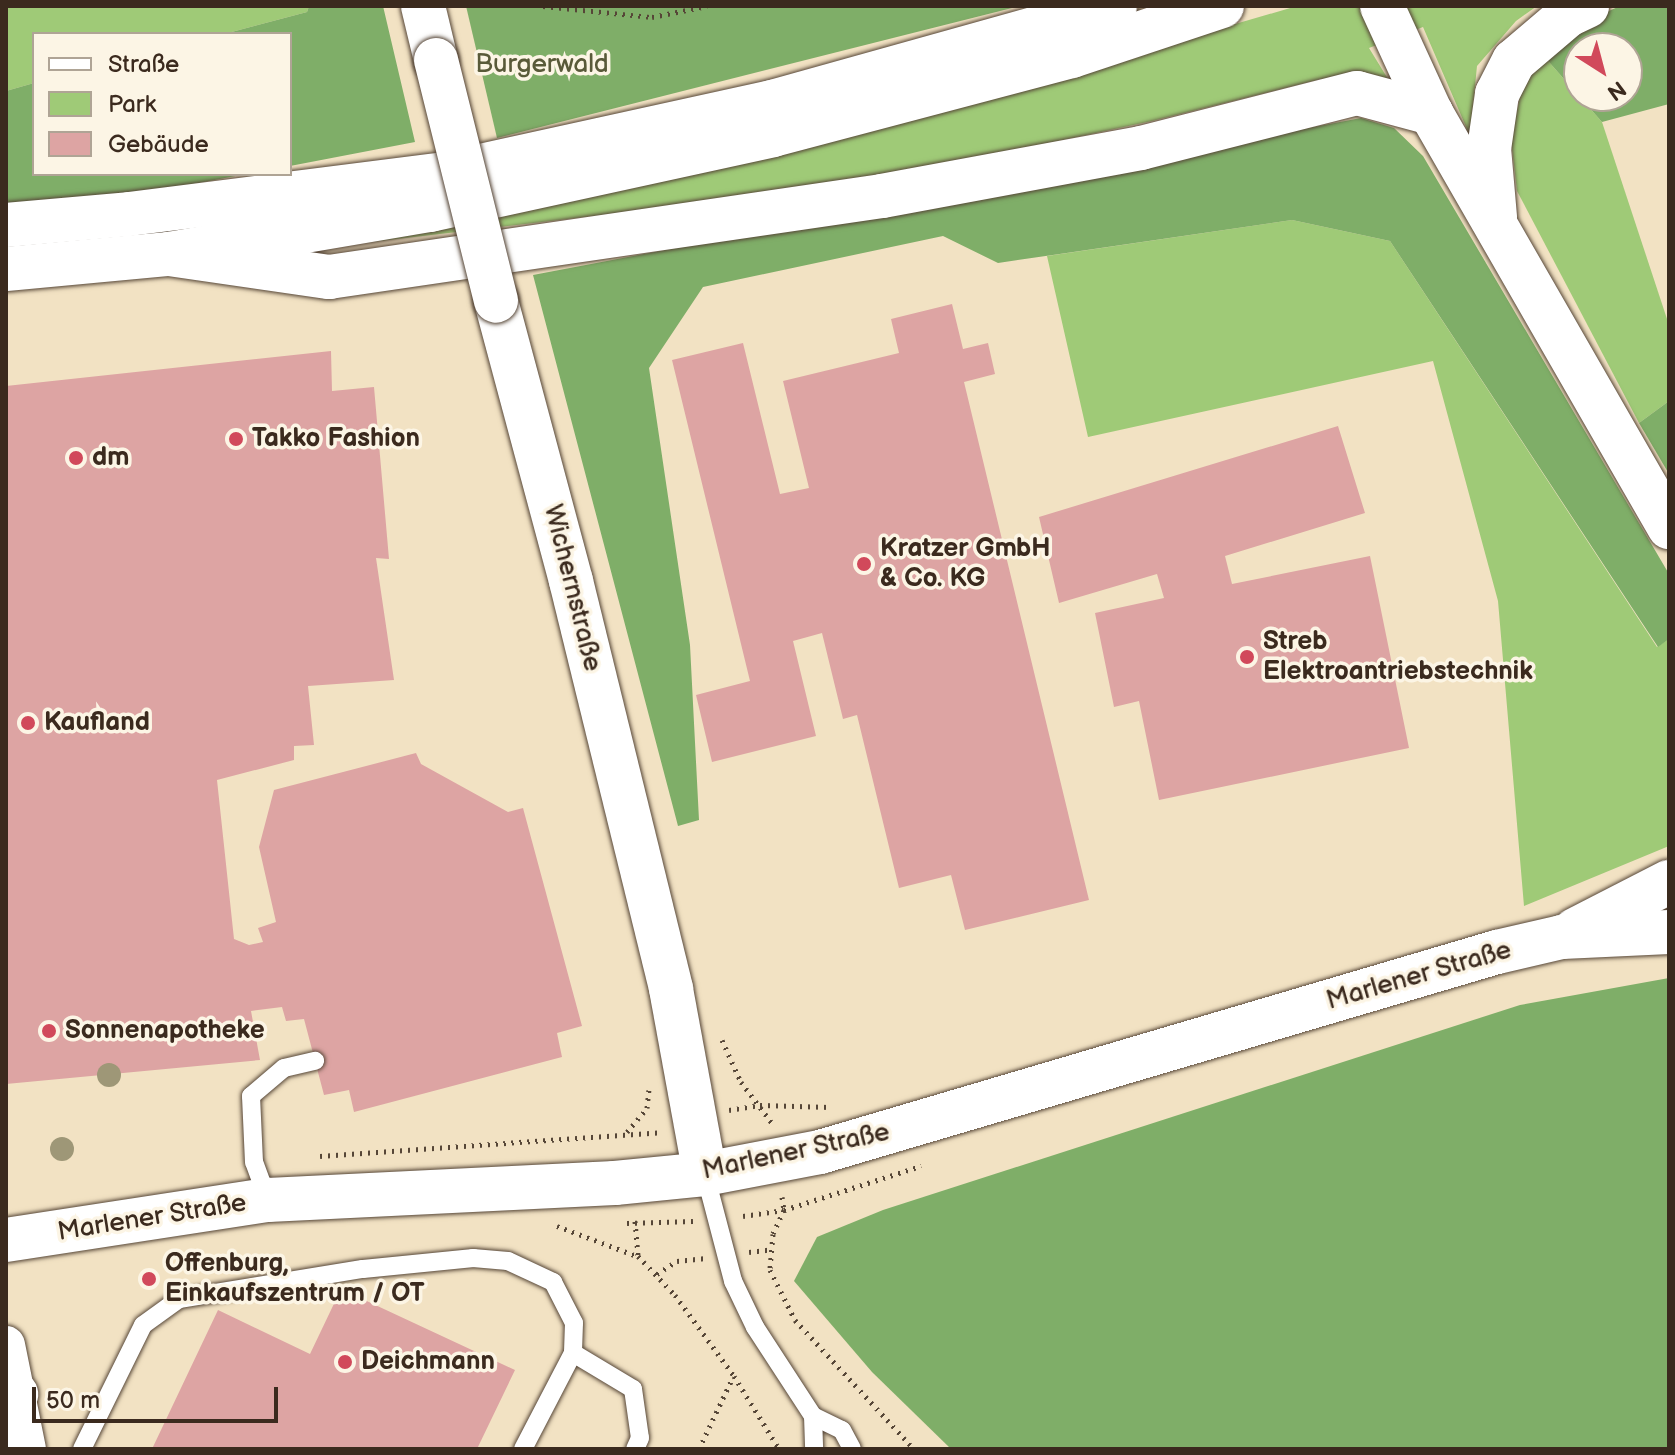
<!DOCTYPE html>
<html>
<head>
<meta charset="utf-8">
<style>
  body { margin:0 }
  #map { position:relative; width:1675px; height:1455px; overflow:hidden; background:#f2e2c3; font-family:"Balsamiq Sans",sans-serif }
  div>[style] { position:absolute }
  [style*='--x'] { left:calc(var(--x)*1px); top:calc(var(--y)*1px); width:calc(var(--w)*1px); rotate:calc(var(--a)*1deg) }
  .green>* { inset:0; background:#9fca77 }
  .forest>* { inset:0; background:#7fae68 }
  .building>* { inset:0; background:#dda4a3 }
  .path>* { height:5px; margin-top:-2.5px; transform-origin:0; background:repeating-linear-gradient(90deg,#564637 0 2px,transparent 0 8px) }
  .roads { filter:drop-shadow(0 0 2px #564637) drop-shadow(0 0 2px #564637) }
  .lane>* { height:18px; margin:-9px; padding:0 9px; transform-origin:9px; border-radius:9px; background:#fff }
  .street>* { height:38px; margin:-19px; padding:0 19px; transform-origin:19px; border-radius:19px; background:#fff }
  .secondary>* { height:44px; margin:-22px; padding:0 22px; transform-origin:22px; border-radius:22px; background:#fff }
  .highway>* { height:44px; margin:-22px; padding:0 22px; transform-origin:22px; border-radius:22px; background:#fff }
  .bridges { filter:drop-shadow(0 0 2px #564637) drop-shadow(0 0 2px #564637) }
  .secondary-bridge>* { height:44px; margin:-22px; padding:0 22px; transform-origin:22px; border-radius:22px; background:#fff }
  .trees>* { width:24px; height:24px; margin:-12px; border-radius:50%; background:#9e9777 }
  .dots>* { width:22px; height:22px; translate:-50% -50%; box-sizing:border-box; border:4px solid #fcf5e5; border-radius:50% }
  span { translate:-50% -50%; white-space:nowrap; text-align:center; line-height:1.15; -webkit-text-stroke:7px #fcf5e5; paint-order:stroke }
  .park-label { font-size:26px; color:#595a39 }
  .poi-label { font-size:26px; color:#3b2a1e; font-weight:700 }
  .left { translate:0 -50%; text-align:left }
  .street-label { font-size:26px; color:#3b2a1e }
  .frame { position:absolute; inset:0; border:8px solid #3b2a1e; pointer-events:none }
  .legend { position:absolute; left:32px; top:32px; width:260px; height:144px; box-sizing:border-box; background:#fcf5e5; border:2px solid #afa495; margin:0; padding:10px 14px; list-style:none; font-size:24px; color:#3b2a1e }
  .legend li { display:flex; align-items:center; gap:16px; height:40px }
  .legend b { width:40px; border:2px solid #afa495 }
  .north { position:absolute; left:1563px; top:32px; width:80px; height:80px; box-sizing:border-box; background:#fcf5e5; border:2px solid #afa495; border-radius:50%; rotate:144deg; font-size:22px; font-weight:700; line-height:32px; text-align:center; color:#3b2a1e }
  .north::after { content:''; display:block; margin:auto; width:28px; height:36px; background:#d1495b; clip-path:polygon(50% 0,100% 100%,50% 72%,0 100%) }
  .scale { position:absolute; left:32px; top:1387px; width:246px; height:36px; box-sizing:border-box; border:4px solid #3b2a1e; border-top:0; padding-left:10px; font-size:24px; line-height:28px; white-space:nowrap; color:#3b2a1e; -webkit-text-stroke:6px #fcf5e5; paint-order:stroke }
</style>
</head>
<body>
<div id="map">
  <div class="green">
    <div style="clip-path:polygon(6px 6px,309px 6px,307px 12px,224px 34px,34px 34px,34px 83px,6px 91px)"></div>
    <div style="clip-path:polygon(1297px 6px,1537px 6px,1516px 21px,1477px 66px,1470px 136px,1423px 27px,1369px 48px,1388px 79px,1321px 79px,1152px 121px,969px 160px,739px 199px,312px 249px,835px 141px)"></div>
    <div style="clip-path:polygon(1541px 53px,1602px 122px,1669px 325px,1669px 401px,1639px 423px,1517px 191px,1511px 139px,1522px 88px)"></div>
    <div style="clip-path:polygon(1292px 220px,1390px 241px,1657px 647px,1669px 639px,1669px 846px,1524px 906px,1498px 601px,1433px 361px,1088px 437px,1047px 256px)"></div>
  </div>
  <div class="forest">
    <div style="clip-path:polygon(309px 6px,383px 6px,415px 142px,290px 166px,290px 34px,224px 34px,307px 12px)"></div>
    <div style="clip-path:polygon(466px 6px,1020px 6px,497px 138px)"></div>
    <div style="clip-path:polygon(evenodd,1620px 6px,1669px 6px,1669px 104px,1602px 122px,1541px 53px,1575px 26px,1620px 6px,1579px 48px,1627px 48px,1627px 96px,1579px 96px,1579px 48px)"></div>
    <div style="clip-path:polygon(34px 83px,34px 174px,246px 174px,120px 198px,6px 209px,6px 91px)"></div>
    <div style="clip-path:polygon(1361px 118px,1394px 128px,1423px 156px,1669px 574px,1669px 639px,1658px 647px,1390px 241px,1292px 220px,998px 263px,943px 236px,703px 287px,649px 368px,690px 645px,699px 820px,678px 826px,533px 275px)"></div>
    <div style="clip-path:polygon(1669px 401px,1669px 474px,1639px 423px)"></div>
    <div style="clip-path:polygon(1669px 978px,1669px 1449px,951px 1449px,872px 1372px,794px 1281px,817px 1237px,883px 1210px,1520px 1005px)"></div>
  </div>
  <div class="building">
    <div style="clip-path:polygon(952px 304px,963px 349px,988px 343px,995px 374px,964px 382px,1089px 900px,965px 930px,951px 875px,899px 888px,857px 715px,843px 719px,822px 633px,793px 641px,816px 736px,712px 762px,696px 695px,750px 681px,672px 360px,743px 343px,780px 494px,809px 488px,783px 381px,899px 353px,891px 319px)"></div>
    <div style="clip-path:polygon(331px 351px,332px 391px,374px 387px,389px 559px,376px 558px,394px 680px,308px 686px,314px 745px,294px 746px,294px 760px,217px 780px,234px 939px,249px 945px,263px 942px,258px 928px,276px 922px,259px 847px,274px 790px,416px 753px,421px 764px,508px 812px,523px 808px,582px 1026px,557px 1033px,562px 1057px,354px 1112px,349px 1090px,324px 1095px,304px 1019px,286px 1021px,282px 1007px,251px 1011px,260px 1060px,6px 1084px,6px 386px)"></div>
    <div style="clip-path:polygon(1338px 426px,1365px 513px,1225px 556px,1232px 584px,1370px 556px,1409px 748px,1159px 800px,1139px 701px,1114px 707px,1095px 613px,1164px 598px,1157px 574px,1059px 603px,1039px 517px)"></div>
    <div style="clip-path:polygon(341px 1289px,515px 1370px,477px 1449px,152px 1449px,218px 1310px,310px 1354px)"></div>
  </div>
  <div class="path">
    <div style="--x:543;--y:6;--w:110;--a:5.8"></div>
    <div style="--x:652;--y:17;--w:56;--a:-11.3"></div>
    <div style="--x:722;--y:1040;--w:46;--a:65.7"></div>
    <div style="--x:741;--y:1082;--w:51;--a:52.9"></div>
    <div style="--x:729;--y:1110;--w:31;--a:-9"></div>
    <div style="--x:760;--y:1105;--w:70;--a:1.6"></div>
    <div style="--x:627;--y:1132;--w:31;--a:-50"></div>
    <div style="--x:647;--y:1108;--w:18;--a:-84"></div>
    <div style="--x:320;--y:1156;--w:342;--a:-4"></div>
    <div style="--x:782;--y:1197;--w:13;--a:81"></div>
    <div style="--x:784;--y:1210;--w:26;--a:115"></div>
    <div style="--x:773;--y:1234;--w:36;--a:95"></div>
    <div style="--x:770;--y:1270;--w:56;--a:63.4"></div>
    <div style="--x:795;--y:1320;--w:176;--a:47.3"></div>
    <div style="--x:743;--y:1216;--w:41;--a:-8.3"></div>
    <div style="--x:784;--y:1210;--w:144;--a:-17.8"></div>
    <div style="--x:635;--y:1221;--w:35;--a:85"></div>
    <div style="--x:638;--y:1256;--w:54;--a:46.5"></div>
    <div style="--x:675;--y:1295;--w:100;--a:53.9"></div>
    <div style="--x:734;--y:1376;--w:86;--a:58.3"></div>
    <div style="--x:627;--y:1223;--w:66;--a:-1.7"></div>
    <div style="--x:557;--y:1226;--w:85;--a:20.6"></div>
    <div style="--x:749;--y:1252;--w:23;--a:-7"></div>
    <div style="--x:657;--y:1274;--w:24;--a:-33"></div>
    <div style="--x:677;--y:1261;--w:27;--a:-6"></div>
    <div style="--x:699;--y:1449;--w:80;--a:-64.7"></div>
  </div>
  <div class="roads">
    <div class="lane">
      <div style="--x:705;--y:1174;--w:111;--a:75.3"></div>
      <div style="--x:733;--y:1281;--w:51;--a:64.4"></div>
      <div style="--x:755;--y:1327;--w:106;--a:56.9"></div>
      <div style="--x:268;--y:1200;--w:40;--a:-110.2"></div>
      <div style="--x:254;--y:1162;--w:66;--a:-92.6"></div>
      <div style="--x:251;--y:1096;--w:43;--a:-40.3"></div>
      <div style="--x:284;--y:1068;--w:32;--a:-13"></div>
      <div style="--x:813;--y:1416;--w:32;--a:26"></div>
      <div style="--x:842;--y:1430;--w:21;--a:62"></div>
      <div style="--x:813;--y:1416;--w:33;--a:88"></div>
      <div style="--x:82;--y:1449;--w:138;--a:-63.8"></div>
      <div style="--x:143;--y:1325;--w:44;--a:-35.8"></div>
      <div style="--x:179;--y:1299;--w:186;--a:-9.3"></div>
      <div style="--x:363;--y:1269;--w:111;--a:-5.7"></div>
      <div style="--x:473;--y:1258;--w:35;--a:5"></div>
      <div style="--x:508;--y:1261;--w:50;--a:25"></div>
      <div style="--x:553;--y:1282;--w:46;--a:62.9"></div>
      <div style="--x:574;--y:1323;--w:30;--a:92"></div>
      <div style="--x:523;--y:1449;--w:108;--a:-62.5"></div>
      <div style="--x:573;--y:1353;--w:70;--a:31"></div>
      <div style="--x:633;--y:1389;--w:49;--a:81.9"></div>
      <div style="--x:640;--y:1438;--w:12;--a:114"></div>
    </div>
    <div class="street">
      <div style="--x:6;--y:1345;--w:106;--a:78.6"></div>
    </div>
    <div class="secondary">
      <div style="--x:423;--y:6;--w:56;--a:76.5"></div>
      <div style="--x:496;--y:301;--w:290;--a:75"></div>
      <div style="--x:571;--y:581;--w:420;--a:76.2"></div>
      <div style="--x:671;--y:989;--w:188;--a:79.6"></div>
      <div style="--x:1575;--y:930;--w:106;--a:-27.1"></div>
      <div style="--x:6;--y:1240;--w:265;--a:-8.7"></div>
      <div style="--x:268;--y:1200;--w:347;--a:-2.8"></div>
      <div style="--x:615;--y:1183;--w:90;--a:-5.7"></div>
      <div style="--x:705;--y:1174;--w:117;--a:-10.8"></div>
      <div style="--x:820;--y:1152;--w:706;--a:-16.46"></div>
      <div style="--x:1497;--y:952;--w:67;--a:-13"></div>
      <div style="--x:1562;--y:937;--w:107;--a:-2.7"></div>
      <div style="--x:6;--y:1382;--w:16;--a:50"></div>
    </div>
    <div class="highway">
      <div style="--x:1382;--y:6;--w:118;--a:65.4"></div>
      <div style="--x:1431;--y:113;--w:478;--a:60.1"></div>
      <div style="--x:1495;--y:217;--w:68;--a:-95"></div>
      <div style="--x:1489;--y:149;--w:56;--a:-81.7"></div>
      <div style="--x:1497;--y:94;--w:37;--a:-63"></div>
      <div style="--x:1514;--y:61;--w:71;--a:-40.4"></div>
      <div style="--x:1568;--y:15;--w:21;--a:-25"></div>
      <div style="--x:6;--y:225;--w:123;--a:-5.1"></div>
      <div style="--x:129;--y:214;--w:318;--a:-7.2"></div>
      <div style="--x:444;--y:174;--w:336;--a:-12.4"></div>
      <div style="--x:772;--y:102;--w:356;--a:-15.6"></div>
      <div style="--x:169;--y:254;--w:162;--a:8.2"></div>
      <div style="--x:329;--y:277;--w:559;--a:-8.33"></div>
      <div style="--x:882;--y:196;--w:263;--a:-10.5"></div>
      <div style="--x:1141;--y:148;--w:223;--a:-14.3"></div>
      <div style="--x:1357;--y:93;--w:77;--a:15.1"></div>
      <div style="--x:6;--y:269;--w:164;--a:-5.3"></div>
      <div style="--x:169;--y:254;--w:265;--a:-9.6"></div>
      <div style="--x:430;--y:210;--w:351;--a:-12.3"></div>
      <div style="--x:773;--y:135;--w:309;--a:-14.8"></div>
      <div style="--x:1072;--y:56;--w:158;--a:-18.4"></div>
    </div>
  </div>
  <div class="bridges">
    <div class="secondary-bridge">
      <div style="--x:436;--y:60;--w:248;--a:76"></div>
    </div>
  </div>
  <div class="trees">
    <div style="left:109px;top:1075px"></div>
    <div style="left:62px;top:1149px"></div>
  </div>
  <div class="dots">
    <div style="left:236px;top:439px;background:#d1495b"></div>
    <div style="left:76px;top:458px;background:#d1495b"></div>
    <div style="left:864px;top:564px;background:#d1495b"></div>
    <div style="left:1247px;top:657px;background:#d1495b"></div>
    <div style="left:28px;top:723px;background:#d1495b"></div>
    <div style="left:49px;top:1031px;background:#d1495b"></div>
    <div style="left:149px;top:1279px;background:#d1495b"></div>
    <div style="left:345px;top:1362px;background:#d1495b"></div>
  </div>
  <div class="park-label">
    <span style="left:542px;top:65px">Burgerwald</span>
  </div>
  <div class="poi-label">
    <span class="left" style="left:252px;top:439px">Takko Fashion</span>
    <span class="left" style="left:92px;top:458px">dm</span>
    <span class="left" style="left:880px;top:564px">Kratzer GmbH<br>&amp; Co. KG</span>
    <span class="left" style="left:1263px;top:657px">Streb<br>Elektroantriebstechnik</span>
    <span class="left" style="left:44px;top:723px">Kaufland</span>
    <span class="left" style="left:65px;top:1031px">Sonnenapotheke</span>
    <span class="left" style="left:165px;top:1279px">Offenburg,<br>Einkaufszentrum / OT</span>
    <span class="left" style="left:361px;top:1362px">Deichmann</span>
  </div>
  <div class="street-label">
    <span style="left:572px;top:588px;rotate:76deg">Wichernstraße</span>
    <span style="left:1419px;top:976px;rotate:-16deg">Marlener Straße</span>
    <span style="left:796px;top:1152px;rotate:-12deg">Marlener Straße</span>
    <span style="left:152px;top:1218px;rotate:-9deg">Marlener Straße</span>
  </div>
  <div class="frame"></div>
  <ul class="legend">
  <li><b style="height:10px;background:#fff"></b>Straße</li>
  <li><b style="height:22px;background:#9fca77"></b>Park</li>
  <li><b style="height:22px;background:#dda4a3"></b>Gebäude</li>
  </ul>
  <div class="north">N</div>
  <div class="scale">50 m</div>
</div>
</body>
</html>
